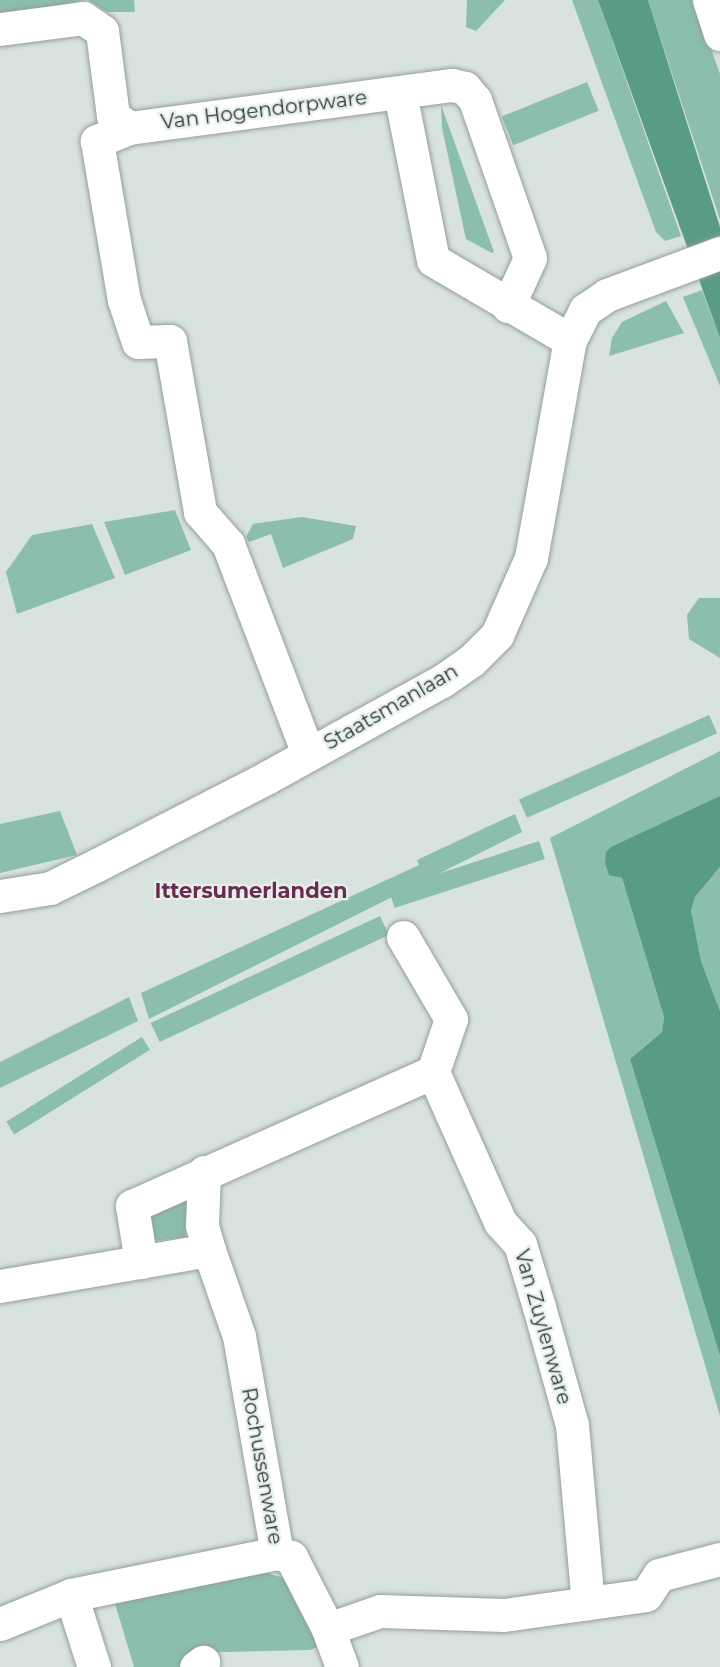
<!DOCTYPE html>
<html>
<head>
<meta charset="utf-8">
<style>
  body { margin:0 }
  #map { position:relative; width:720px; height:1667px; overflow:hidden; background:#d8e2de; font-family:Montserrat,sans-serif }
  div>[style] { position:absolute }
  [style*='--x'] { left:calc(var(--x)*1px); top:calc(var(--y)*1px); width:calc(var(--w)*1px); rotate:calc(var(--a)*1deg) }
  .green>* { inset:0; background:#8bbfab; transform-origin:0 0 }
  .water>* { inset:0; background:#589c84 }
  .roads { filter:drop-shadow(0 0 2px #949e9a) drop-shadow(0 0 2px #949e9a) }
  .street>* { height:33px; margin:-16.5px; padding:0 16.5px; transform-origin:16.5px; border-radius:16.5px; background:#fff }
  span { translate:-50% -50%; white-space:nowrap; text-align:center; line-height:1.15; -webkit-text-stroke:4.5px #e5f0eb; paint-order:stroke }
  .street-label { font-size:20px; color:#313534 }
  .neighbourhood-label { font-size:21px; color:#6a2b4e; font-weight:700 }
</style>
</head>
<body>
<div id="map">
  <div class="green">
    <div style="clip-path:polygon(0 0,84px 0,0 16px)"></div>
    <div style="clip-path:polygon(88px 0,134px 0,135px 12px,107px 12px)"></div>
    <div style="clip-path:polygon(467px 0,505px 0,476px 31px,466px 27px)"></div>
    <div style="clip-path:polygon(572px 0,598px 0,681px 236px,665px 241px,656px 232px)"></div>
    <div style="clip-path:polygon(648px 0,694px 0,720px 74px,720px 220px)"></div>
    <div style="left:587px;top:82px;width:31px;height:92px;rotate:68deg"></div>
    <div style="clip-path:polygon(441px 105px,494px 252px,492px 253px,466px 239px,442px 128px)"></div>
    <div style="clip-path:polygon(702px 290px,720px 338px,720px 386px,683px 297px)"></div>
    <div style="clip-path:polygon(666px 301px,684px 333px,609px 356px,612px 338px,622px 322px)"></div>
    <div style="clip-path:polygon(175px 510px,191px 550px,125px 575px,104px 522px)"></div>
    <div style="clip-path:polygon(302px 517px,356px 526px,353px 539px,283px 568px,271px 534px,249px 542px,246px 537px,253px 524px)"></div>
    <div style="clip-path:polygon(92px 524px,115px 578px,17px 614px,6px 572px,32px 535px)"></div>
    <div style="clip-path:polygon(699px 598px,720px 598px,720px 658px,689px 639px,687px 615px)"></div>
    <div style="left:709px;top:715px;width:20px;height:208px;rotate:66deg"></div>
    <div style="clip-path:polygon(720px 751px,720px 796px,695px 809px,614px 876px,622px 878px,664px 1017px,662px 1032px,630px 1059px,720px 1356px,720px 1416px,550px 838px)"></div>
    <div style="clip-path:polygon(60px 811px,77px 855px,0 873px,0 824px)"></div>
    <div style="clip-path:polygon(515px 814px,522px 832px,149px 1019px,141px 993px,419px 865px,417px 860px)"></div>
    <div style="left:539px;top:841px;width:19px;height:158px;rotate:72deg"></div>
    <div style="clip-path:polygon(720px 867px,720px 1011px,701px 961px,691px 910px,695px 897px)"></div>
    <div style="left:380px;top:916px;width:21px;height:253px;rotate:65deg"></div>
    <div style="clip-path:polygon(129px 997px,138px 1021px,0 1088px,0 1062px)"></div>
    <div style="left:142px;top:1037px;width:15px;height:160px;rotate:58deg"></div>
    <div style="clip-path:polygon(190px 1187px,185px 1237px,153px 1241px,149px 1222px,153px 1206px)"></div>
    <div style="clip-path:polygon(260px 1571px,284px 1578px,320px 1646px,310px 1650px,187px 1653px,186px 1665px,178px 1667px,134px 1667px,113px 1597px)"></div>
  </div>
  <div class="water">
    <div style="clip-path:polygon(598px 0,648px 0,720px 227px,720px 338px)"></div>
    <div style="clip-path:polygon(720px 796px,720px 867px,695px 897px,691px 910px,701px 961px,720px 1011px,720px 1356px,630px 1059px,662px 1032px,664px 1017px,622px 878px,609px 875px,605px 863px,606px 852px,611px 847px)"></div>
  </div>
  <div class="roads">
    <div class="street">
      <div style="--x:709;--y:0;--w:36;--a:72"></div>
      <div style="--x:0;--y:29;--w:84;--a:-7.5"></div>
      <div style="--x:83;--y:18;--w:23;--a:34"></div>
      <div style="--x:102;--y:31;--w:86;--a:82.6"></div>
      <div style="--x:113;--y:116;--w:20;--a:37"></div>
      <div style="--x:129;--y:128;--w:326;--a:-7.6"></div>
      <div style="--x:452;--y:85;--w:13;--a:13"></div>
      <div style="--x:465;--y:88;--w:16;--a:50"></div>
      <div style="--x:475;--y:100;--w:167;--a:70.8"></div>
      <div style="--x:530;--y:258;--w:53;--a:114.6"></div>
      <div style="--x:400;--y:93;--w:170;--a:78.8"></div>
      <div style="--x:433;--y:260;--w:159;--a:30.3"></div>
      <div style="--x:129;--y:128;--w:35;--a:158"></div>
      <div style="--x:97;--y:141;--w:161;--a:80.4"></div>
      <div style="--x:124;--y:300;--w:44;--a:71.6"></div>
      <div style="--x:138;--y:342;--w:32;--a:-2"></div>
      <div style="--x:170;--y:341;--w:174;--a:80"></div>
      <div style="--x:200;--y:512;--w:43;--a:48.8"></div>
      <div style="--x:228;--y:544;--w:225;--a:69.1"></div>
      <div style="--x:0;--y:896;--w:51;--a:-9.1"></div>
      <div style="--x:50;--y:888;--w:52;--a:-26.1"></div>
      <div style="--x:97;--y:865;--w:190;--a:-27.2"></div>
      <div style="--x:266;--y:778;--w:201;--a:-28.9"></div>
      <div style="--x:442;--y:681;--w:35;--a:-35"></div>
      <div style="--x:471;--y:661;--w:37;--a:-45"></div>
      <div style="--x:497;--y:635;--w:84;--a:-66.2"></div>
      <div style="--x:531;--y:558;--w:221;--a:-79.9"></div>
      <div style="--x:570;--y:340;--w:34;--a:-63"></div>
      <div style="--x:585;--y:310;--w:27;--a:-34"></div>
      <div style="--x:607;--y:295;--w:121;--a:-20.4"></div>
      <div style="--x:403;--y:937;--w:95;--a:59.7"></div>
      <div style="--x:451;--y:1019;--w:56;--a:108.8"></div>
      <div style="--x:209;--y:1250;--w:91;--a:70.8"></div>
      <div style="--x:239;--y:1336;--w:220;--a:80.1"></div>
      <div style="--x:141;--y:1262;--w:57;--a:-99.1"></div>
      <div style="--x:132;--y:1206;--w:329;--a:-24"></div>
      <div style="--x:433;--y:1072;--w:164;--a:65.9"></div>
      <div style="--x:500;--y:1222;--w:30;--a:48"></div>
      <div style="--x:520;--y:1244;--w:66;--a:73.2"></div>
      <div style="--x:539;--y:1307;--w:123;--a:74.4"></div>
      <div style="--x:572;--y:1425;--w:179;--a:84.9"></div>
      <div style="--x:0;--y:1286;--w:212;--a:-9.8"></div>
      <div style="--x:209;--y:1250;--w:26;--a:-106"></div>
      <div style="--x:202;--y:1225;--w:53;--a:-87.8"></div>
      <div style="--x:71;--y:1595;--w:76;--a:72.3"></div>
      <div style="--x:0;--y:1624;--w:77;--a:-22.2"></div>
      <div style="--x:71;--y:1595;--w:210;--a:-11.5"></div>
      <div style="--x:277;--y:1553;--w:15;--a:16"></div>
      <div style="--x:291;--y:1557;--w:81;--a:62.8"></div>
      <div style="--x:328;--y:1629;--w:40;--a:69.8"></div>
      <div style="--x:328;--y:1629;--w:55;--a:-19.1"></div>
      <div style="--x:380;--y:1611;--w:124;--a:1.8"></div>
      <div style="--x:504;--y:1615;--w:143;--a:-8"></div>
      <div style="--x:646;--y:1595;--w:24;--a:-57"></div>
      <div style="--x:659;--y:1575;--w:63;--a:-14.7"></div>
      <div style="--x:196;--y:1667;--w:9;--a:-36"></div>
    </div>
  </div>
  <div class="street-label">
    <span style="left:264px;top:110px;rotate:-7deg">Van Hogendorpware</span>
    <span style="left:391px;top:707px;rotate:-30deg">Staatsmanlaan</span>
    <span style="left:543px;top:1327px;rotate:74deg">Van Zuylenware</span>
    <span style="left:262px;top:1466px;rotate:80deg">Rochussenware</span>
  </div>
  <div class="neighbourhood-label">
    <span style="left:251px;top:891px">Ittersumerlanden</span>
  </div>
</div>
</body>
</html>
